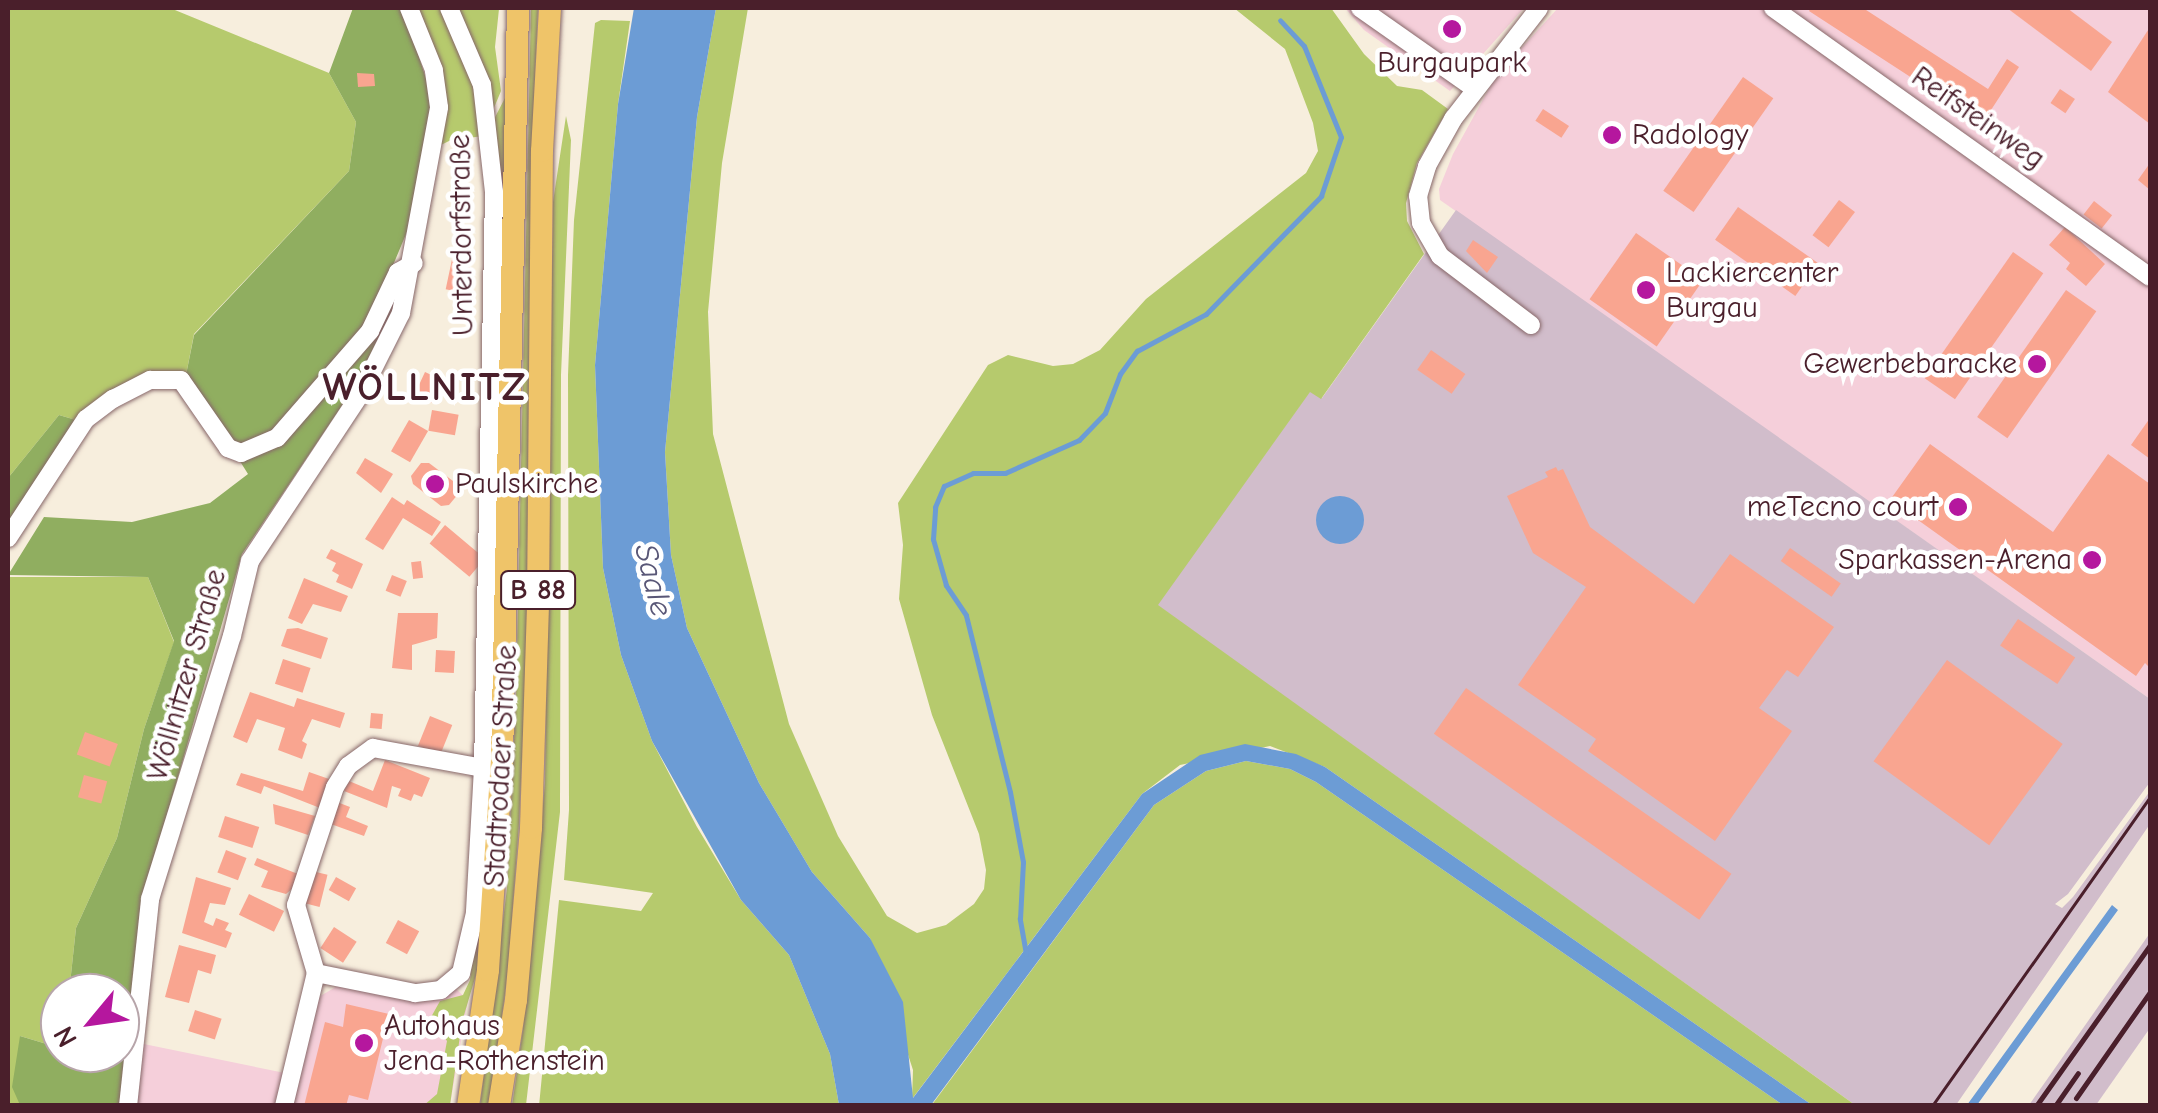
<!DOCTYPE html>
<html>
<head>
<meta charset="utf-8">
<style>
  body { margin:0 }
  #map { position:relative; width:2158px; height:1113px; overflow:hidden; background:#f7eedd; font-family:"Comic Neue",sans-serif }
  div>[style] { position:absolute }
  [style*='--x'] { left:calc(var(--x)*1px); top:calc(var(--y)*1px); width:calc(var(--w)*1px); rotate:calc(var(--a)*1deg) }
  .built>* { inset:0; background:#f5cfda }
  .industrial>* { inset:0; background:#d1bdcb }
  .green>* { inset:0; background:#b6ca6d }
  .forest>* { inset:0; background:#90ae60 }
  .water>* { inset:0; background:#6c9cd5 }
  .round { border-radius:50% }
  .stream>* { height:5px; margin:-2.5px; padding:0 2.5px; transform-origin:2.5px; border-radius:2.5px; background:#6c9cd5 }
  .building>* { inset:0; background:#f9a590; transform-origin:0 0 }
  .roads { filter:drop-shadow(0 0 2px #876769) drop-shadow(0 0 2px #876769) }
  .minor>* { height:18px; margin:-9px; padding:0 9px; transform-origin:9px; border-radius:9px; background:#fff }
  .major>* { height:22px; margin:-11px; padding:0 11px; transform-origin:11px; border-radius:11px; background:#efc469 }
  .tram>* { height:2.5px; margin:-1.25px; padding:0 1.25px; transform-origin:1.25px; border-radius:1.25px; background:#4a1f2b }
  .rail>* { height:5px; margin:-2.5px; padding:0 2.5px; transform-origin:2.5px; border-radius:2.5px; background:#4a1f2b }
  .dots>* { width:28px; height:28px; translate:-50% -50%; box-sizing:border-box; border:5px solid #fff; border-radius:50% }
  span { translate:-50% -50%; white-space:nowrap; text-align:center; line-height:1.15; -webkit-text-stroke:9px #fff; paint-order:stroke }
  .shield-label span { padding:2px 8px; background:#fff; border:2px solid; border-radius:8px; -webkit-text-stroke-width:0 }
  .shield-label { font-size:28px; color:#4a1f2b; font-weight:700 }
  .poi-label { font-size:30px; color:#4a1f2b }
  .left { translate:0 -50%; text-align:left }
  .right { translate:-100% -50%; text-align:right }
  .street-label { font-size:30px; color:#4a1f2b }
  .water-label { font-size:32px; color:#595777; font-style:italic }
  .district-label { font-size:40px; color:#4a1f2b; font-weight:700; letter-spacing:2.5px }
  .frame { position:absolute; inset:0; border:10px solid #4a1f2b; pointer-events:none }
  .north { position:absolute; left:40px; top:973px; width:100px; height:100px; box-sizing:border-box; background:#fff; border:2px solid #b7a5aa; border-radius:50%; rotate:241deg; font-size:28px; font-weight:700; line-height:40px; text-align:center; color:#4a1f2b }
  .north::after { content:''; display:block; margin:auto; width:35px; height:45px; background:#b5179e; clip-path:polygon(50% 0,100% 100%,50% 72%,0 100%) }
</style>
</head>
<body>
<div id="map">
  <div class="built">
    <div style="clip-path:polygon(1345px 8px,1524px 8px,1450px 91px,1364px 30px)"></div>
    <div style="clip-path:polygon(1558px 8px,2150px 8px,2150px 699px,1440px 200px,1439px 189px,1453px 154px,1496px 76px)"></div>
    <div style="clip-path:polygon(339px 985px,455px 988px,468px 1000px,450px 1105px,288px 1106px,317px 998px)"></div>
    <div style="clip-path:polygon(139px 1043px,285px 1073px,277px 1105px,131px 1106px)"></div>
  </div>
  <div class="industrial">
    <div style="clip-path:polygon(1456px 210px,2150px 699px,2150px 782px,2068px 894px,2055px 904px,2062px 908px,2073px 897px,2150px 791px,2150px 824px,1956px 1105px,1855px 1105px,1157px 605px,1310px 391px,1322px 398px)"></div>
    <div style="clip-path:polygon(2150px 933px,2150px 1028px,2096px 1105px,2029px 1105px)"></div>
  </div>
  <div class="green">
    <div style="clip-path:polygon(8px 8px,170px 8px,329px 73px,356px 122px,349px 171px,194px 334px,186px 375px,148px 374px,76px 420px,59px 415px,8px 478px)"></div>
    <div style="clip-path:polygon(417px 8px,444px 8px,475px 74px,484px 136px,451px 140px,439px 146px)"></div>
    <div style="clip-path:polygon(455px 8px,499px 9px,495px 47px,501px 91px,491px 115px)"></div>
    <div style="clip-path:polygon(531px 8px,538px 8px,531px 167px,527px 645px,519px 823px,508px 971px,493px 1083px,489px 1105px,480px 1106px,507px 888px,516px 698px)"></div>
    <div style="clip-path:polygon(716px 8px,748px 8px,722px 163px,708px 312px,713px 434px,789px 724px,838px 836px,887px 916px,917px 933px,946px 925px,974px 904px,984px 889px,986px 870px,979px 834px,932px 715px,899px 599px,903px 545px,898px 503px,988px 365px,1008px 355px,1053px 366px,1073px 364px,1100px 350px,1146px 299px,1306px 173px,1318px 151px,1313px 123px,1285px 49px,1234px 8px,1331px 8px,1364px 54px,1397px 86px,1422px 90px,1448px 109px,1417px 163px,1406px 203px,1407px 221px,1424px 254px,1321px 399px,1310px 392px,1158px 605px,1855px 1105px,1812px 1105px,1325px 767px,1270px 746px,1180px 765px,1142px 794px,912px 1099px,913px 1070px,870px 938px,812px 872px,759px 783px,687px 628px,671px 555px,665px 452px,697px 117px)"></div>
    <div style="clip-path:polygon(601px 20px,630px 21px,618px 104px,595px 365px,603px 568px,621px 655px,652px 741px,697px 827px,741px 900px,789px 955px,830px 1054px,839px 1105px,539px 1106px,559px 900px,641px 911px,653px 893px,564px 880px,569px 810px,568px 375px,574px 220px,595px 23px)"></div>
    <div style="clip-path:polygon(506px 96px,496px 656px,478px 968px,462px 1022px,450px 1105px,423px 1106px,437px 1094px,447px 1041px,430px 1019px,440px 1001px,463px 995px,470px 980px,483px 880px,492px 123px)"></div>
    <div style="clip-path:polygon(566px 116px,571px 140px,561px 375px,560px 812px,526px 1105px,512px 1106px,523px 1029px,545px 783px,553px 202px)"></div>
    <div style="clip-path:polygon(8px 577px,148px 577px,174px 642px,144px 729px,117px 838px,76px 928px,69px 993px,60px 993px,60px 1048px,20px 1036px,20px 1106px,8px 1105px)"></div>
    <div style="clip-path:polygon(1246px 761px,1290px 769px,1316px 782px,1783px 1105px,931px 1106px,1154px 805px,1206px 771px)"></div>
  </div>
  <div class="forest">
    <div style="clip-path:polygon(353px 8px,403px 8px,431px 94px,428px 140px,409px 227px,391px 270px,404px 278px,382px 346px,242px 554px,144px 895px,123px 1105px,20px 1105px,12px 1087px,20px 1036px,60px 1048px,60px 1053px,120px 1053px,120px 993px,69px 993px,76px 928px,117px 838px,144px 729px,174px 641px,148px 577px,8px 575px,44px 517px,132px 522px,210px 503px,248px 474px,186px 375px,194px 335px,349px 171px,356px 122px,329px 73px)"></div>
    <div style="clip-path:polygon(59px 415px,76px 420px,8px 527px,8px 478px)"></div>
  </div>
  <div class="water">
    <div style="clip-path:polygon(634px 8px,716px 8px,697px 117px,665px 452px,671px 555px,687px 628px,759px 783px,812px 872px,870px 938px,903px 1002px,913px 1098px,1142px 794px,1200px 755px,1245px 744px,1296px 754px,1325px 767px,1812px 1105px,1783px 1105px,1316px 782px,1290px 769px,1246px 761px,1206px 771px,1154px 805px,931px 1105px,839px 1105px,830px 1054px,789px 955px,741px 900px,652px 741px,621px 655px,603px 568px,595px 365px,618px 104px)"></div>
    <div class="round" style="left:1316px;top:496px;width:48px;height:48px"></div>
    <div style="clip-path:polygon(2112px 905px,2118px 910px,2067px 980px,1977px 1105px,1967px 1105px)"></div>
  </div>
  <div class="stream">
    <div style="--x:1026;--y:954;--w:36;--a:-100"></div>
    <div style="--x:1020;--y:919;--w:57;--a:-87"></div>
    <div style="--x:1023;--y:862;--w:71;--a:-100.5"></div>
    <div style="--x:1010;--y:792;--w:182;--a:-104"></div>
    <div style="--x:966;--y:615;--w:36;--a:-124"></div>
    <div style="--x:946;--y:585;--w:48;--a:-105.8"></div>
    <div style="--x:933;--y:539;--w:32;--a:-86"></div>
    <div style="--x:935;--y:507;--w:23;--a:-67"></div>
    <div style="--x:944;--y:486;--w:32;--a:-24"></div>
    <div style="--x:973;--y:473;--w:32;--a:0"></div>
    <div style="--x:1005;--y:473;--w:81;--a:-24"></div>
    <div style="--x:1079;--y:440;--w:37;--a:-46"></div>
    <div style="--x:1105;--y:413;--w:42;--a:-69"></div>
    <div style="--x:1120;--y:374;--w:29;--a:-54"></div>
    <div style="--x:1137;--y:351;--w:78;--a:-28.2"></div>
    <div style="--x:1206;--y:314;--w:165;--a:-45.7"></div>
    <div style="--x:1321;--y:196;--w:62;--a:-71.3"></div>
    <div style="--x:1341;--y:137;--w:98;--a:-112.1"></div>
    <div style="--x:1304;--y:46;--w:35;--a:-133"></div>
  </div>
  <div class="building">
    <div style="clip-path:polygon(1811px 8px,1863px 8px,1988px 89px,2007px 59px,2019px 67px,1978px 130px,1948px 111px,1952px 104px,1809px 11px)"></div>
    <div style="clip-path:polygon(2007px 8px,2067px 8px,2112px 42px,2091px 71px)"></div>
    <div style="clip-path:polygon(2150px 27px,2150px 124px,2108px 92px)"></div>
    <div style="clip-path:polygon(357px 73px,374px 74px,375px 86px,358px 87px)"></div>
    <div style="left:1743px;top:77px;width:37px;height:139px;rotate:35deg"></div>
    <div style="left:2060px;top:89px;width:18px;height:17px;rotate:34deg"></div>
    <div style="left:1543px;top:109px;width:31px;height:14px;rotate:33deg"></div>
    <div style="left:1611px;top:124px;width:14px;height:18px;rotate:36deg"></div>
    <div style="clip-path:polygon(2150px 163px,2150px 190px,2138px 180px)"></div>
    <div style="left:1839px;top:200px;width:20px;height:44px;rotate:37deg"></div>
    <div style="left:2094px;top:201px;width:23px;height:17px;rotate:38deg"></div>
    <div style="left:1738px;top:207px;width:98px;height:40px;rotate:35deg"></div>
    <div style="clip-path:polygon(2065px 227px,2105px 264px,2086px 286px,2066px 269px,2070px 263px,2049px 245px)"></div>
    <div style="left:1636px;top:233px;width:82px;height:81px;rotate:35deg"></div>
    <div style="clip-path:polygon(1473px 240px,1498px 257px,1487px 273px,1466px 251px)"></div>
    <div style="left:454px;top:250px;width:19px;height:40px;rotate:12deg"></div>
    <div style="left:2013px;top:252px;width:37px;height:154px;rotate:35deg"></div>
    <div style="left:2066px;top:290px;width:37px;height:155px;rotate:35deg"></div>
    <div style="left:1431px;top:350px;width:42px;height:24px;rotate:35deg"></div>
    <div style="left:425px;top:372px;width:19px;height:25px;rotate:25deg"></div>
    <div style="left:432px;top:410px;width:27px;height:21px;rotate:10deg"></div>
    <div style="clip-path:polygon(2150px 418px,2150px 459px,2131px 445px)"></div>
    <div style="left:409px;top:420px;width:22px;height:36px;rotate:30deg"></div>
    <div style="clip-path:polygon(1930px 444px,2053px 532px,2108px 454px,2150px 484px,2150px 668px,2145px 663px,2136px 676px,1890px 500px)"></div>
    <div style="clip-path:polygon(365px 458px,393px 474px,381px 493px,356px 473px)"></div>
    <div style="clip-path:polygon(421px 463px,429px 463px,457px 484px,459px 493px,449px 505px,441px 506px,413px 484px,411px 476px)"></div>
    <div style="clip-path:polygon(1556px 467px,1558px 471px,1563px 469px,1590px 527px,1694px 604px,1730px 554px,1834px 627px,1798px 677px,1787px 670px,1759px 708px,1792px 731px,1715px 841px,1588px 751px,1596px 739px,1518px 685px,1586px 587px,1533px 553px,1507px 496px,1548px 477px,1545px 472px)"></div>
    <div style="clip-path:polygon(392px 497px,404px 505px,407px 500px,441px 522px,432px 536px,403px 518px,383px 550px,365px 539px)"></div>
    <div style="left:445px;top:525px;width:52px;height:24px;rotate:40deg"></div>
    <div style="left:1790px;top:548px;width:62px;height:16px;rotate:35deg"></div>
    <div style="clip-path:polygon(331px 549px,363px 564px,352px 589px,336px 582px,339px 575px,332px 571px,336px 563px,326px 558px)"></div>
    <div style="left:421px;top:561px;width:17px;height:10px;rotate:83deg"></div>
    <div style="left:392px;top:575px;width:16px;height:17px;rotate:22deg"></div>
    <div style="clip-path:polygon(304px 578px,348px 596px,341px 612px,313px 604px,302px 624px,288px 618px)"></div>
    <div style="clip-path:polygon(398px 613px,438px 613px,437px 638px,412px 645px,412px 670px,392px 668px)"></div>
    <div style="left:2018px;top:619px;width:69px;height:32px;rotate:34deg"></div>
    <div style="clip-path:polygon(298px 628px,328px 638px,321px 659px,281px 646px,287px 629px)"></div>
    <div style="left:436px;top:650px;width:19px;height:22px;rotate:3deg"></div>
    <div style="left:283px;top:659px;width:29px;height:26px;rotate:18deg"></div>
    <div style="left:1947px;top:660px;width:143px;height:125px;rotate:36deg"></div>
    <div style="left:1466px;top:688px;width:324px;height:56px;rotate:35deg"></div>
    <div style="clip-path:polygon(250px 692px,294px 707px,297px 698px,345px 713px,340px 728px,312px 719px,302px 741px,307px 744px,302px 759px,278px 750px,285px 728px,257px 719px,247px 743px,233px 737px)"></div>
    <div style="left:371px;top:713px;width:12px;height:15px;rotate:5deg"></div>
    <div style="left:430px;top:716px;width:24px;height:32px;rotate:22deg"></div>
    <div style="left:85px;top:732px;width:35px;height:24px;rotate:20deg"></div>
    <div style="clip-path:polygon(385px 760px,430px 778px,422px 797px,414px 794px,411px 801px,398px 796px,401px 789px,392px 786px,387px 808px,344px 791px,349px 781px,373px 791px)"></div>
    <div style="clip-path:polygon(309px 772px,329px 779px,320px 808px,264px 786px,261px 794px,236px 785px,241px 773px,303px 791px)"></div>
    <div style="left:84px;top:775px;width:24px;height:23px;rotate:15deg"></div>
    <div style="clip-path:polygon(337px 802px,350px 807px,346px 817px,368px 826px,364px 836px,328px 823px)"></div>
    <div style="clip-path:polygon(273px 804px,315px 816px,308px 835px,275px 824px)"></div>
    <div style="left:225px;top:816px;width:36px;height:22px;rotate:18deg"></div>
    <div style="left:226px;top:850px;width:22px;height:24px;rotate:21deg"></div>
    <div style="clip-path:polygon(257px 858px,298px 874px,292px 889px,286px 894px,261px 887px,268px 871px,254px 865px)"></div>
    <div style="left:312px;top:871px;width:16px;height:33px;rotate:14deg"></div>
    <div style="clip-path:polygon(196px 877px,231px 888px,225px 905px,210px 903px,204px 922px,213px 926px,216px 918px,229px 923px,225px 930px,232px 933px,226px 948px,182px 933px)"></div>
    <div style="left:336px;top:877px;width:23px;height:15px;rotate:29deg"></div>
    <div style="left:249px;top:894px;width:39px;height:23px;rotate:26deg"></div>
    <div style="left:398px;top:920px;width:24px;height:26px;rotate:28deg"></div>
    <div style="left:334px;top:927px;width:27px;height:25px;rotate:33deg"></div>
    <div style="clip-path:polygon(179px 945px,216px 955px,211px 974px,198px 970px,189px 1003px,165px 997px)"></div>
    <div style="clip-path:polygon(346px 1004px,389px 1014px,368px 1100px,349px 1095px,346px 1106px,304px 1106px,325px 1022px,343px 1027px)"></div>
    <div style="left:195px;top:1010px;width:28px;height:22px;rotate:18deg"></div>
  </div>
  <div class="roads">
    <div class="minor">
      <div style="--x:449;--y:8;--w:84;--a:66.8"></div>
      <div style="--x:482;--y:85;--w:108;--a:83.6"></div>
      <div style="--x:494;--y:192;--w:576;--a:91.09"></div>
      <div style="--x:1360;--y:8;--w:139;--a:35.1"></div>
      <div style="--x:1773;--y:8;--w:463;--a:35.5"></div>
      <div style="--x:1531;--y:325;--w:114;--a:-142.8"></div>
      <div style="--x:1440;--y:256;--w:38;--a:-120"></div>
      <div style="--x:1421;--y:223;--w:27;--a:-96"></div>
      <div style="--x:1418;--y:196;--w:31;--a:-73"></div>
      <div style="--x:1427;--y:166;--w:54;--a:-61"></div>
      <div style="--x:1453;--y:119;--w:140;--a:-52.2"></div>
      <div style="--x:8;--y:538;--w:142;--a:-56.8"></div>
      <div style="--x:86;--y:419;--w:34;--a:-37"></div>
      <div style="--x:113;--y:399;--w:42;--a:-27.2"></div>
      <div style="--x:150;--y:380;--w:31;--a:0"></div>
      <div style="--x:181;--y:380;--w:83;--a:55.3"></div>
      <div style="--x:228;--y:448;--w:14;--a:21"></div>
      <div style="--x:241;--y:453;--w:39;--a:-23"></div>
      <div style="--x:277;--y:438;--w:142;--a:-49"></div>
      <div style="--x:370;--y:331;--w:65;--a:-64.6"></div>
      <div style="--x:398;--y:272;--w:18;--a:-29"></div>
      <div style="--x:128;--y:1106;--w:208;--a:-83.9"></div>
      <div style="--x:150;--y:899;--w:275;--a:-72.7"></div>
      <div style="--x:232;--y:636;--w:77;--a:-76.5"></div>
      <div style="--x:250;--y:561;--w:201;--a:-56.5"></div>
      <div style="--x:361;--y:393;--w:89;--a:-63.4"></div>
      <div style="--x:401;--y:313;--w:209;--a:-79.5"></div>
      <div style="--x:439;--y:107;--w:37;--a:-98"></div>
      <div style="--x:434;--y:70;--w:67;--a:-112"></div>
      <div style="--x:284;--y:1106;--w:137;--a:-76.5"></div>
      <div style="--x:316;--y:973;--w:71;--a:-106.4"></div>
      <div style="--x:296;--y:905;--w:124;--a:-71.7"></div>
      <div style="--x:335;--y:787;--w:25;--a:-58"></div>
      <div style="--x:348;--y:766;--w:31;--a:-36"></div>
      <div style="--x:373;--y:748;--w:112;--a:10.3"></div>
      <div style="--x:483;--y:768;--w:145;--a:93.2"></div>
      <div style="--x:475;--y:913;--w:62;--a:103.1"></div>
      <div style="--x:461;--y:973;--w:26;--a:140"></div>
      <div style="--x:441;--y:990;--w:26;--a:173"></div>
      <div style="--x:415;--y:993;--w:101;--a:-168.6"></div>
    </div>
    <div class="major">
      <div style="--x:468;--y:1106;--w:137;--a:-81.6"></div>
      <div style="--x:488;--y:970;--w:210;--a:-86.2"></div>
      <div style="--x:502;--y:760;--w:752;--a:-88.78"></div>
      <div style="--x:499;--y:1106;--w:107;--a:-80.9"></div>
      <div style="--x:516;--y:1000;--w:173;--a:-85"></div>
      <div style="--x:531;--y:828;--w:224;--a:-88.2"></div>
      <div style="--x:538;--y:604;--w:453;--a:-89.5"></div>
      <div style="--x:542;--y:151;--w:143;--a:-86.8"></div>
    </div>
  </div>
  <div class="tram">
    <div style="--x:1932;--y:1106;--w:378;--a:-54.8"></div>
  </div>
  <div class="rail">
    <div style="--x:2076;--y:1098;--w:129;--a:-55.1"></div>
    <div style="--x:2036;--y:1106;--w:197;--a:-54.7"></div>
    <div style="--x:2055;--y:1106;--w:40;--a:-55.1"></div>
  </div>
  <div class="dots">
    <div style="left:1452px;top:29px;background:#b5179e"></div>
    <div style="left:1612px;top:135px;background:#b5179e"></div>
    <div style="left:1646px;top:290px;background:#b5179e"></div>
    <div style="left:2037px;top:364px;background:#b5179e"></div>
    <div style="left:435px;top:484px;background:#b5179e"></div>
    <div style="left:1958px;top:507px;background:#b5179e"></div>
    <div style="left:2092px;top:560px;background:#b5179e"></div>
    <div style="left:364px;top:1043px;background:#b5179e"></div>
  </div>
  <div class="shield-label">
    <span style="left:538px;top:590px">B 88</span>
  </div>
  <div class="poi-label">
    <span style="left:1452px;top:63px">Burgaupark</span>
    <span class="left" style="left:1632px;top:135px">Radology</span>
    <span class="left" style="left:1666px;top:290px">Lackiercenter<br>Burgau</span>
    <span class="right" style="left:2017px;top:364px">Gewerbebaracke</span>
    <span class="left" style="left:455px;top:484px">Paulskirche</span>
    <span class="right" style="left:1938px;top:507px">meTecno court</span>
    <span class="right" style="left:2072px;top:560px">Sparkassen-Arena</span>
    <span class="left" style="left:384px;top:1043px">Autohaus<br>Jena-Rothenstein</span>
  </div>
  <div class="street-label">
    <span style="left:1978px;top:118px;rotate:35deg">Reifsteinweg</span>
    <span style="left:462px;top:235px;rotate:-91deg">Unterdorfstraße</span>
    <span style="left:187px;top:675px;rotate:-74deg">Wöllnitzer Straße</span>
    <span style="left:501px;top:766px;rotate:-87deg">Stadtrodaer Straße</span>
  </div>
  <div class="water-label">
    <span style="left:653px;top:580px;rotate:76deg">Saale</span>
  </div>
  <div class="district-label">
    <span style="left:425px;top:387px">WÖLLNITZ</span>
  </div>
  <div class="frame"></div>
  <div class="north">N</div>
</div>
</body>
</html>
